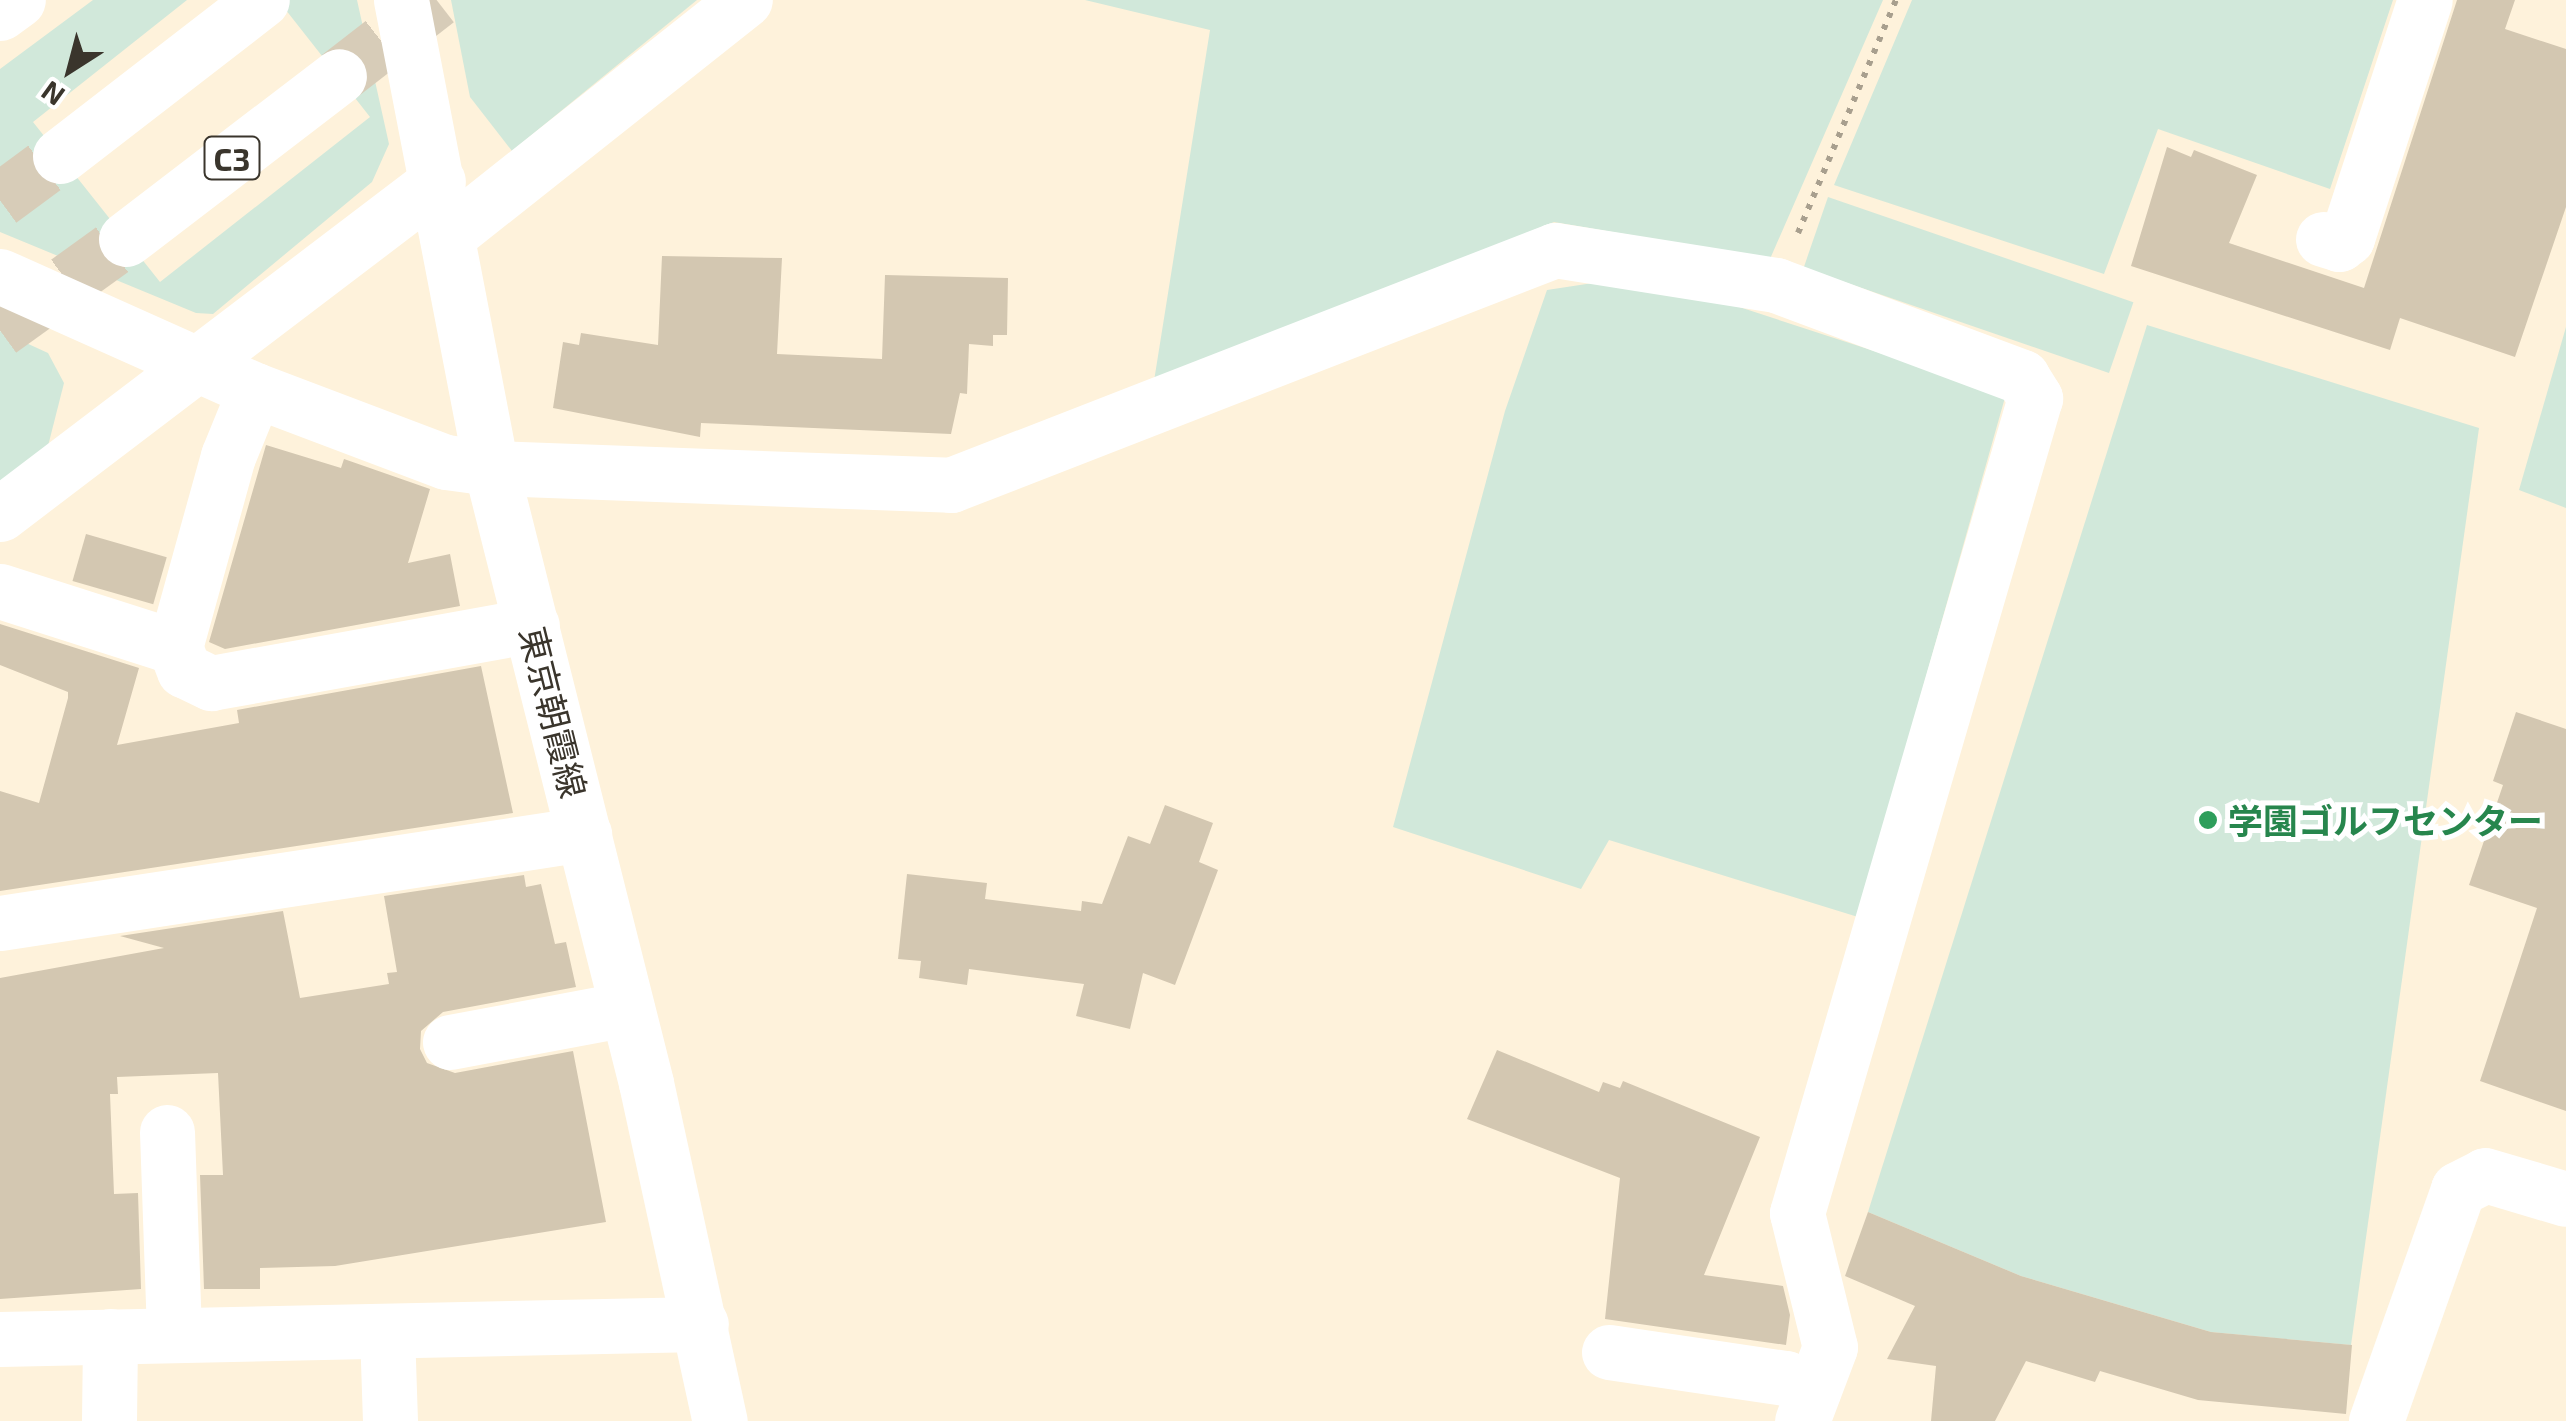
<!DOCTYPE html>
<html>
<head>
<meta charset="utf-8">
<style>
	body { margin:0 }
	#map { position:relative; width:2566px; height:1421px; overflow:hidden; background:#fef2db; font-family:"Exo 2","Noto Sans JP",sans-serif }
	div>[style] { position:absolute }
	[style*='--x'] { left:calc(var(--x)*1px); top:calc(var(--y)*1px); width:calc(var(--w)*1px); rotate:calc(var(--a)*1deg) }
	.green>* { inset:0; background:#d1e8da; transform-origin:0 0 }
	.building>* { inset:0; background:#d3c7b1; transform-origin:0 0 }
	.highway-tunnel>* { height:55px; margin-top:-27.5px; transform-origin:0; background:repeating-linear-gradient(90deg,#d7ccb8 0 55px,transparent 0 83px) }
	.path>* { height:6px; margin-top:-3px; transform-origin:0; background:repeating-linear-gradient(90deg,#a89f8e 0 5px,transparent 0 13px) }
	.minor>* { height:55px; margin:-27.5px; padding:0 27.5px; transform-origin:27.5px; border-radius:27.5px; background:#fff }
	.major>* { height:55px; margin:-27.5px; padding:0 27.5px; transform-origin:27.5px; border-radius:27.5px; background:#fff }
	.highway>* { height:55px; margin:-27.5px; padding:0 27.5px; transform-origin:27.5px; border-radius:27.5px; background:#fff }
	.dots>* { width:28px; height:28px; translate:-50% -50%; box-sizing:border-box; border:5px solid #fff; border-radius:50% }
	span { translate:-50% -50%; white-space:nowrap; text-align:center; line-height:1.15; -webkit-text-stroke:10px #fff; paint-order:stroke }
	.shield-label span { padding:2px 8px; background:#fff; border:2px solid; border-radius:8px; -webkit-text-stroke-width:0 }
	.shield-label { font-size:32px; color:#3a352c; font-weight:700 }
	.street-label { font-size:35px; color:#3a352c }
	.leisure-label { font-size:35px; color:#27864d; font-weight:700 }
	.left { translate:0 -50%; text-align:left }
	.north { position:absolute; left:20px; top:20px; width:100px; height:100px; -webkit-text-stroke:8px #fff; paint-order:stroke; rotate:216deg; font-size:28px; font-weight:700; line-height:40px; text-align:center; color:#3a352c }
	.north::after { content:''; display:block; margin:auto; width:35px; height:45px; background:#3a352c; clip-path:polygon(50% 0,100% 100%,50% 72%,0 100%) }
</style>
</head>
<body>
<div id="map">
	<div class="green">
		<i style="clip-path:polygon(93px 0,187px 0,33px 122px,160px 282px,370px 117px,278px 0,357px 0,389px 144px,372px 182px,213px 314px,196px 313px,0 232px,0 69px)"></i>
		<i style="clip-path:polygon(451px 0,697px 0,512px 151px,470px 97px)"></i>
		<i style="clip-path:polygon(1085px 0,1883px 0,1770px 259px,1554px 222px,1154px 381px,1210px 30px)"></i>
		<i style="clip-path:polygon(1912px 0,2393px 0,2330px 189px,2158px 129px,2104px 274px,1834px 185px)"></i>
		<i style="left:1828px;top:197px;width:323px;height:75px;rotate:19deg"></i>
		<i style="clip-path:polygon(1593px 283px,1727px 303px,2006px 394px,1858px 917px,1609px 840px,1581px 889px,1393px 827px,1505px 411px,1547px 290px)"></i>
		<i style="clip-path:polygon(2147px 325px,2479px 428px,2351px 1345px,2211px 1332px,2021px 1276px,1868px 1212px)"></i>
		<i style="clip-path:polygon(2566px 327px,2566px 508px,2519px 490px)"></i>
		<i style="clip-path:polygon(0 331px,48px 353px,64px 383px,47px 450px,0 484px)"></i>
	</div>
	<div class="building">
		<i style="clip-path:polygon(2457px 0,2515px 0,2505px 29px,2566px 49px,2566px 207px,2515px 357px,2400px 318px,2390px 350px,2131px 266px,2167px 147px,2191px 157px,2194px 150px,2257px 175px,2229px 243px,2364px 288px)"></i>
		<i style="clip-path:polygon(662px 256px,782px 258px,777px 354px,882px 359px,885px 275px,1008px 278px,1007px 335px,993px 335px,993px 346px,969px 344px,967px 394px,960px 393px,951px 434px,701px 423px,700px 437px,553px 408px,563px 342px,579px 345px,581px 333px,658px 345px)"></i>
		<i style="clip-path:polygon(266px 445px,341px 468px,344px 459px,430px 489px,408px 563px,450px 554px,460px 606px,225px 649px,209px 642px)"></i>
		<i style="left:86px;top:534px;width:84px;height:49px;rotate:16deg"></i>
		<i style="clip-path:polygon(0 624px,139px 668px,117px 745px,239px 723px,237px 710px,481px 666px,513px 813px,0 891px,0 791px,39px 803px,68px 698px,68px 692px,0 665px)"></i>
		<i style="clip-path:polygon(2516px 712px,2566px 729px,2566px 1111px,2480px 1081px,2537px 908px,2469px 885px,2503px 785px,2493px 781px)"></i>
		<i style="clip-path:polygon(1165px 805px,1213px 823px,1199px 862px,1218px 870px,1175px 985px,1143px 973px,1130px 1029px,1076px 1016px,1084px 984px,969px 969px,967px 985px,919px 978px,921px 961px,898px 959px,907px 874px,987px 883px,985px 899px,1081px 911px,1082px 901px,1102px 904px,1128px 836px,1150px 844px)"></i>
		<i style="clip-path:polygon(524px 875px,526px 887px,541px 884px,555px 944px,566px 942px,576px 987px,443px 1012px,421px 1031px,420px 1049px,427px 1063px,455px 1073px,573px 1051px,606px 1222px,335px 1266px,260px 1268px,260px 1289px,204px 1289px,200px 1175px,223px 1175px,218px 1073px,117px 1077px,118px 1094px,110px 1094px,114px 1194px,138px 1193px,141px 1289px,0 1299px,0 978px,164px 948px,120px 936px,283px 911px,300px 998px,389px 984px,387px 973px,397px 972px,384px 896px)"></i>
		<i style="clip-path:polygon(1497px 1050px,1599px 1092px,1603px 1082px,1620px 1088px,1623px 1081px,1760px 1137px,1704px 1275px,1783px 1286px,1790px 1315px,1786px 1345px,1605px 1319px,1620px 1178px,1467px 1119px)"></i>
		<i style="clip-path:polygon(1868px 1212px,2021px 1276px,2211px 1332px,2352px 1345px,2346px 1414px,2198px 1400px,2100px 1371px,2095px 1382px,2026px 1361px,1995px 1421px,1931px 1421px,1936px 1366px,1887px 1359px,1915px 1306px,1845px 1276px)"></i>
	</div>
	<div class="highway-tunnel">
		<i style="--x:339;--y:76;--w:124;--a:-37.8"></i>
		<i style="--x:0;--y:200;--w:74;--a:-36.3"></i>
		<i style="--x:0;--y:330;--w:155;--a:-35.8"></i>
	</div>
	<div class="path">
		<i style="--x:1798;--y:233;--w:253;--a:-67.2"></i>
	</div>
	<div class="minor">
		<i style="--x:0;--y:13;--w:22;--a:-36"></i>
		<i style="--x:447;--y:236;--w:380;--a:-38.4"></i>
		<i style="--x:2323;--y:239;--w:17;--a:17"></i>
		<i style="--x:2339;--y:244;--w:10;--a:-37"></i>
		<i style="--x:2347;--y:238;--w:250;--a:-71.9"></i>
		<i style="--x:0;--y:276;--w:279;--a:24.1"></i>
		<i style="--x:255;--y:390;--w:204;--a:20.7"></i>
		<i style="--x:446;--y:462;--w:45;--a:7.6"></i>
		<i style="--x:491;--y:468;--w:460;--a:2.1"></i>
		<i style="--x:951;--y:485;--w:648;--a:-21.26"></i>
		<i style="--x:1555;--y:250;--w:224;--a:9"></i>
		<i style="--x:1776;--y:285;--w:263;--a:20.5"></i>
		<i style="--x:2022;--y:377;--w:25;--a:58"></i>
		<i style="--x:2035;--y:398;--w:849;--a:106.28"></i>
		<i style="--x:1797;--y:1213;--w:138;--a:76.2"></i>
		<i style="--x:1830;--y:1347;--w:79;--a:110.7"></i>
		<i style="--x:255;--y:390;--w:71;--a:112.2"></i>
		<i style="--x:228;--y:456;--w:198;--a:105.5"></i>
		<i style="--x:175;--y:647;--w:25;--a:69"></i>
		<i style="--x:184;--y:670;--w:30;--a:26"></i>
		<i style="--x:211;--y:683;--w:326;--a:-10.2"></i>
		<i style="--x:0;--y:514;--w:550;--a:-37.24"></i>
		<i style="--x:0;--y:591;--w:184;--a:17.7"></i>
		<i style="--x:0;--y:923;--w:591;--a:-8.67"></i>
		<i style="--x:450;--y:1042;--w:180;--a:-10.6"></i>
		<i style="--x:167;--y:1132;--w:203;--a:88"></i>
		<i style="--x:387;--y:1331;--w:90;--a:88.1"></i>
		<i style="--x:0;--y:1339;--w:701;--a:-1.23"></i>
		<i style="--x:1609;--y:1352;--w:179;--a:8.4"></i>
		<i style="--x:1786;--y:1378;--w:30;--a:24"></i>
		<i style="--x:109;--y:1421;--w:85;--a:-89.3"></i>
		<i style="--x:2376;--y:1421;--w:246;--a:-70.5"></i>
		<i style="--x:2458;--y:1189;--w:30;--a:-27"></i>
		<i style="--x:2485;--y:1175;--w:84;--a:16.5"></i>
	</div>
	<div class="major">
		<i style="--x:401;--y:0;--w:477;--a:79.1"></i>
		<i style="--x:491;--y:468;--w:634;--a:75.85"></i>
		<i style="--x:646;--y:1083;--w:346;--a:77.7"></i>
	</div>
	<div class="highway">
		<i style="--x:60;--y:156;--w:255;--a:-37.7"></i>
		<i style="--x:126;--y:239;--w:268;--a:-37.4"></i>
	</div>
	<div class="dots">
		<i style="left:2208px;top:820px;background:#2e9e5b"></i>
	</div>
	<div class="shield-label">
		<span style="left:232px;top:158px">C3</span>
	</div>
	<div class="street-label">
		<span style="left:554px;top:712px;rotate:76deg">東京朝霞線</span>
	</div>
	<div class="leisure-label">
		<span class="left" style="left:2228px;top:820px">学園ゴルフセンター</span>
	</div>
	<div class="north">N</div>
</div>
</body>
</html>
